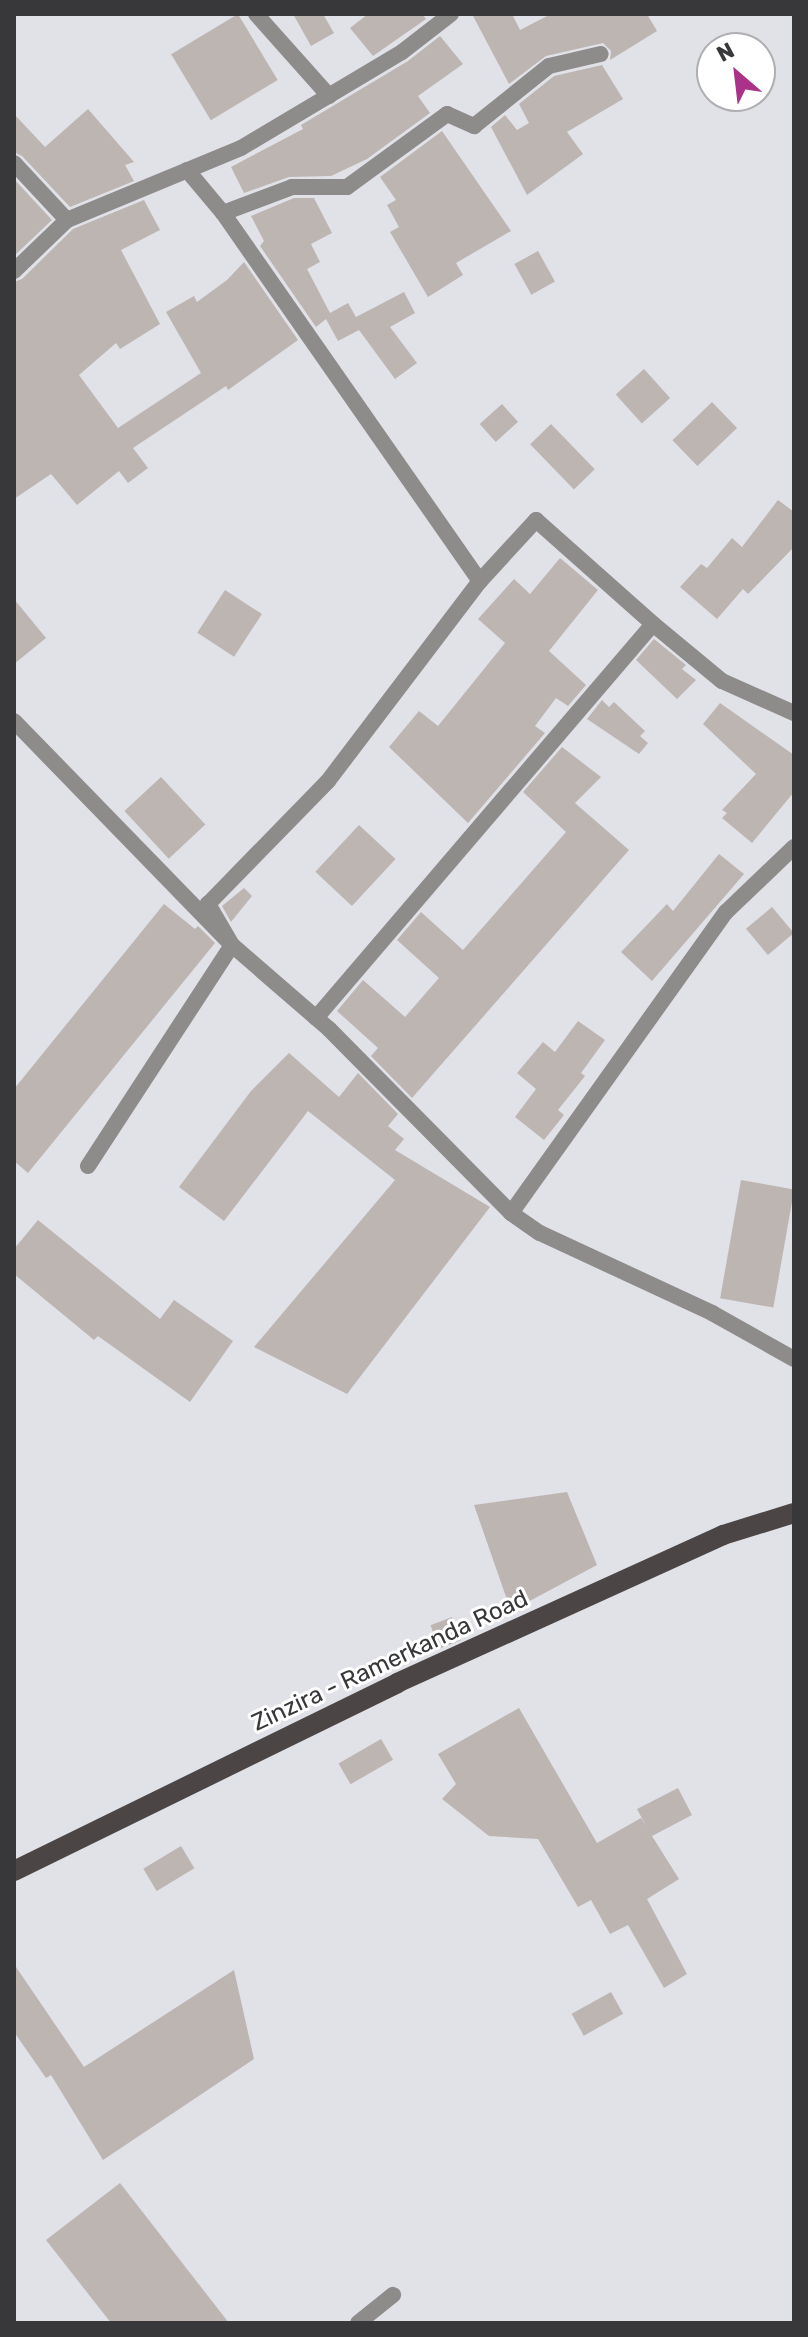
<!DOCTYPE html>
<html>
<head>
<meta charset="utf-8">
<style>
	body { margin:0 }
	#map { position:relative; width:808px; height:2337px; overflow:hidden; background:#e1e1e8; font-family:Rubik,sans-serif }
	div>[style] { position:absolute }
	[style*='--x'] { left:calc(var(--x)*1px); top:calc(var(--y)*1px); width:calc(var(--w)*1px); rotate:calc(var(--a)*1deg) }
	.building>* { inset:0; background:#bdb5b2; transform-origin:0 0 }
	.street>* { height:16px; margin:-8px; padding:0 8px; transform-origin:8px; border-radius:8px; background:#8e8b8b }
	.primary>* { height:20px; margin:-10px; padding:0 10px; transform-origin:10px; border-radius:10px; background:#4b4545 }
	span { translate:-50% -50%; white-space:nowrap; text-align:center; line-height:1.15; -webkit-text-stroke:6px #fff; paint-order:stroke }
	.street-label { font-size:24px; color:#38383b }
	.frame { position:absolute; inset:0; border:16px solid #38383b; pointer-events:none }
	.north { position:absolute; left:696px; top:32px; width:80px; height:80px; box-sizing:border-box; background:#fff; border:2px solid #afafb1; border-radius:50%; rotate:332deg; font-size:22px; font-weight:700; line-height:32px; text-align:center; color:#38383b }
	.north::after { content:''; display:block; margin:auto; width:28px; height:36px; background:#aa3288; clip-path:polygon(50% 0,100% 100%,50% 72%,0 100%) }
</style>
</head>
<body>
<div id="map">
	<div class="building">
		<i style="left:238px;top:14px;width:77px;height:78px;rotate:59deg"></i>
		<i style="clip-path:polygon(293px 14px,323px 14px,334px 33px,311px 46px)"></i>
		<i style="clip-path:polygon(368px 14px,422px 14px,426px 19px,373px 56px,350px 28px)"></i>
		<i style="clip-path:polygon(472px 14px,512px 14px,520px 30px,551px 14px,647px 14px,657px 31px,610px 60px,611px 51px,603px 43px,546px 56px,509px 84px)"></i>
		<i style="clip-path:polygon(440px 36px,463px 64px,418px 96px,430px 113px,367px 159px,331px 176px,289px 177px,244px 193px,231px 167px,303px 129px,301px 125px,408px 61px)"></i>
		<i style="clip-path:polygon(602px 65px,623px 99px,567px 132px,583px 154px,527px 195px,491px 127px,505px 115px,517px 130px,529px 123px,519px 104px,554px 76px)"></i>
		<i style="clip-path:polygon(88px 109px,134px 162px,125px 165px,134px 181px,70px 207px,22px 156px,14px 152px,14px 114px,45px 147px)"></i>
		<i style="clip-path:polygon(442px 131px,511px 231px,456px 263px,463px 275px,428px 297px,390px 232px,399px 227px,387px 205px,396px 200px,380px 177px)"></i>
		<i style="clip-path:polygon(14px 179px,52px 220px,14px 256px)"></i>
		<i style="clip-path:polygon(294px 198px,314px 198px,332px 233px,311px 244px,320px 262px,307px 269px,330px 313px,348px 303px,356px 317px,404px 292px,415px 313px,390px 327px,417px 363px,395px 379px,359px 330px,338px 341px,326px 319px,316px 327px,260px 246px,264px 241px,251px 216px)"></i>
		<i style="clip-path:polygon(144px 200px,160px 230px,121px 250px,160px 324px,120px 349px,116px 343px,79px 375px,118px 428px,201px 373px,166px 312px,194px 296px,197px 302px,227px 280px,244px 262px,298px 340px,228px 390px,226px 386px,133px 448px,148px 468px,128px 483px,119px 471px,77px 505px,51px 474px,14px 499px,14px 282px,22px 279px,73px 229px)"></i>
		<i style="left:538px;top:251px;width:35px;height:27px;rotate:61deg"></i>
		<i style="left:644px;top:369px;width:39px;height:38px;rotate:48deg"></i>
		<i style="left:712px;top:402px;width:36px;height:55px;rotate:46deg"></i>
		<i style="left:502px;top:404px;width:24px;height:30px;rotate:48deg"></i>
		<i style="left:551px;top:424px;width:63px;height:29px;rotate:46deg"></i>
		<i style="clip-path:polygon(778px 500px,794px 512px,794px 547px,748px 594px,743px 589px,717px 619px,680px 587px,701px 564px,707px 568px,732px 538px,742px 547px)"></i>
		<i style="clip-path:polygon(560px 558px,598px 590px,549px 651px,586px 685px,568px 706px,556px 698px,535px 726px,545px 733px,468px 823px,389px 747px,419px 711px,438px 726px,505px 643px,478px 619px,514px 579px,530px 594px)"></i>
		<i style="left:225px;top:590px;width:44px;height:51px;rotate:33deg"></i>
		<i style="clip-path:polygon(14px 599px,46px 638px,14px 664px)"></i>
		<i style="clip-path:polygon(654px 639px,686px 665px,682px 669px,696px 680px,677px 699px,636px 660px)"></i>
		<i style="clip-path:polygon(602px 700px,609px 707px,614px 702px,645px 731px,640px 736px,648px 743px,639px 754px,587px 719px)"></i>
		<i style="clip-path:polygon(720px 703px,794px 755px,794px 792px,752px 843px,722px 818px,727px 813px,722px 810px,756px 774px,703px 724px)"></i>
		<i style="clip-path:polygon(562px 747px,601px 777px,575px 803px,629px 850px,412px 1098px,371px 1056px,378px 1048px,337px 1011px,363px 980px,405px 1017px,439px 978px,397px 940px,421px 912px,463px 950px,566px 832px,523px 792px)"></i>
		<i style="left:161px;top:777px;width:65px;height:50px;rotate:47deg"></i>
		<i style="left:359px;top:825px;width:50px;height:64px;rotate:43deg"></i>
		<i style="clip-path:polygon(719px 854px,744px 874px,652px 981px,621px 952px,667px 904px,673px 911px)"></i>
		<i style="clip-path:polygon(244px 888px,252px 896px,231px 922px,222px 906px)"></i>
		<i style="clip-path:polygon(164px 904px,195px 929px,198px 926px,215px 943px,28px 1173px,14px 1161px,14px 1089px)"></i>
		<i style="left:772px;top:907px;width:34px;height:34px;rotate:50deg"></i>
		<i style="clip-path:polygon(578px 1021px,605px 1040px,581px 1073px,585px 1076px,558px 1110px,564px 1115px,544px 1140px,515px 1117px,536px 1089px,517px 1073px,543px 1042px,555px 1052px)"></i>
		<i style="clip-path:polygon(289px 1053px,339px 1097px,358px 1073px,398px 1114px,388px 1126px,404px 1139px,395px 1150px,490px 1207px,347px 1394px,254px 1347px,395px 1180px,308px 1111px,224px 1221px,179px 1187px,251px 1091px)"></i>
		<i style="left:741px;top:1180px;width:54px;height:120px;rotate:10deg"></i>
		<i style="clip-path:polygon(38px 1220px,160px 1319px,174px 1300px,233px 1341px,190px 1402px,98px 1336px,94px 1340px,14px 1274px,14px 1249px)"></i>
		<i style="clip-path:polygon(567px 1492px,597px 1565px,511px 1611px,474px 1505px)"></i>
		<i style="left:452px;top:1617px;width:25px;height:23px;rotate:69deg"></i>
		<i style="clip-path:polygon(519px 1708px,597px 1843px,641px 1818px,646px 1826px,637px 1809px,678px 1788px,692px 1815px,652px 1836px,679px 1879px,647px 1899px,687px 1974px,664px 1988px,628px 1925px,610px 1934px,591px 1900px,578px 1907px,538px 1839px,489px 1836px,442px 1799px,456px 1784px,438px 1754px)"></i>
		<i style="left:381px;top:1739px;width:24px;height:49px;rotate:60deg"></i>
		<i style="left:181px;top:1846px;width:26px;height:44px;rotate:59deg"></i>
		<i style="clip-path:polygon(14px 1964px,84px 2067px,234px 1970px,254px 2059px,103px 2160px,51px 2075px,46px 2078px,14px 2032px)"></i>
		<i style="left:611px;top:1992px;width:25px;height:45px;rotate:61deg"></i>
		<i style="clip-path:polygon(120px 2183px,229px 2323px,111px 2323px,46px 2240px)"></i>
	</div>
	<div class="street">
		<i style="--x:256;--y:14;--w:110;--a:48.3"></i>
		<i style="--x:14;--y:163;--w:78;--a:47.1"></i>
		<i style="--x:187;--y:170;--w:56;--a:50.1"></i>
		<i style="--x:223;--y:213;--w:449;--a:55.1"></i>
		<i style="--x:223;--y:213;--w:74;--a:-20.6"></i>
		<i style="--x:292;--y:187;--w:55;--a:0"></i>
		<i style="--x:347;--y:187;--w:124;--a:-36.1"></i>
		<i style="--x:447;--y:114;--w:30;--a:24"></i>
		<i style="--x:474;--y:126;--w:96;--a:-38.7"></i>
		<i style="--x:549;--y:66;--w:53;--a:-13"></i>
		<i style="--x:14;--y:271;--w:74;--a:-43.9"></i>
		<i style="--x:67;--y:220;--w:188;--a:-22.5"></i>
		<i style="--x:241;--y:148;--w:187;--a:-30.8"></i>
		<i style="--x:402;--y:52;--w:62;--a:-37.8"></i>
		<i style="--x:14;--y:721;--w:313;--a:45.8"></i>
		<i style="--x:232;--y:945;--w:128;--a:40.9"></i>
		<i style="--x:329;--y:1029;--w:259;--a:45.3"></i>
		<i style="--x:511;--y:1213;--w:35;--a:35"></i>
		<i style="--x:540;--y:1233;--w:190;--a:24.9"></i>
		<i style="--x:712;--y:1313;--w:94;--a:29.3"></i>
		<i style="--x:316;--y:1018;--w:518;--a:-49.46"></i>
		<i style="--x:88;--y:1166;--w:264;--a:-56.9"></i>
		<i style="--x:232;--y:945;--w:48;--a:-120.3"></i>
		<i style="--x:208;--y:904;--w:172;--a:-45.7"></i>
		<i style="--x:328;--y:781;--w:251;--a:-52.8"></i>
		<i style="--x:480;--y:581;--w:83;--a:-47.4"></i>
		<i style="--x:536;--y:520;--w:157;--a:41.6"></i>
		<i style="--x:653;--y:624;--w:89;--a:39.6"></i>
		<i style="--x:722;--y:681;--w:79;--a:24"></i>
		<i style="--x:511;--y:1213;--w:370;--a:-54.5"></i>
		<i style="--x:726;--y:912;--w:94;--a:-43.7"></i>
		<i style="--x:358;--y:2323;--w:45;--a:-38.7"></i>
	</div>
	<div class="primary">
		<i style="--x:14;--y:1871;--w:427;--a:-26.1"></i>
		<i style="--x:397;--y:1683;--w:358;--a:-24.4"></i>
		<i style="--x:723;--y:1535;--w:74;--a:-17.2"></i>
	</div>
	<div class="street-label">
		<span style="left:390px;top:1661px;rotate:-25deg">Zinzira - Ramerkanda Road</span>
	</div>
	<div class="frame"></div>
	<div class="north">N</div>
</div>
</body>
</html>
